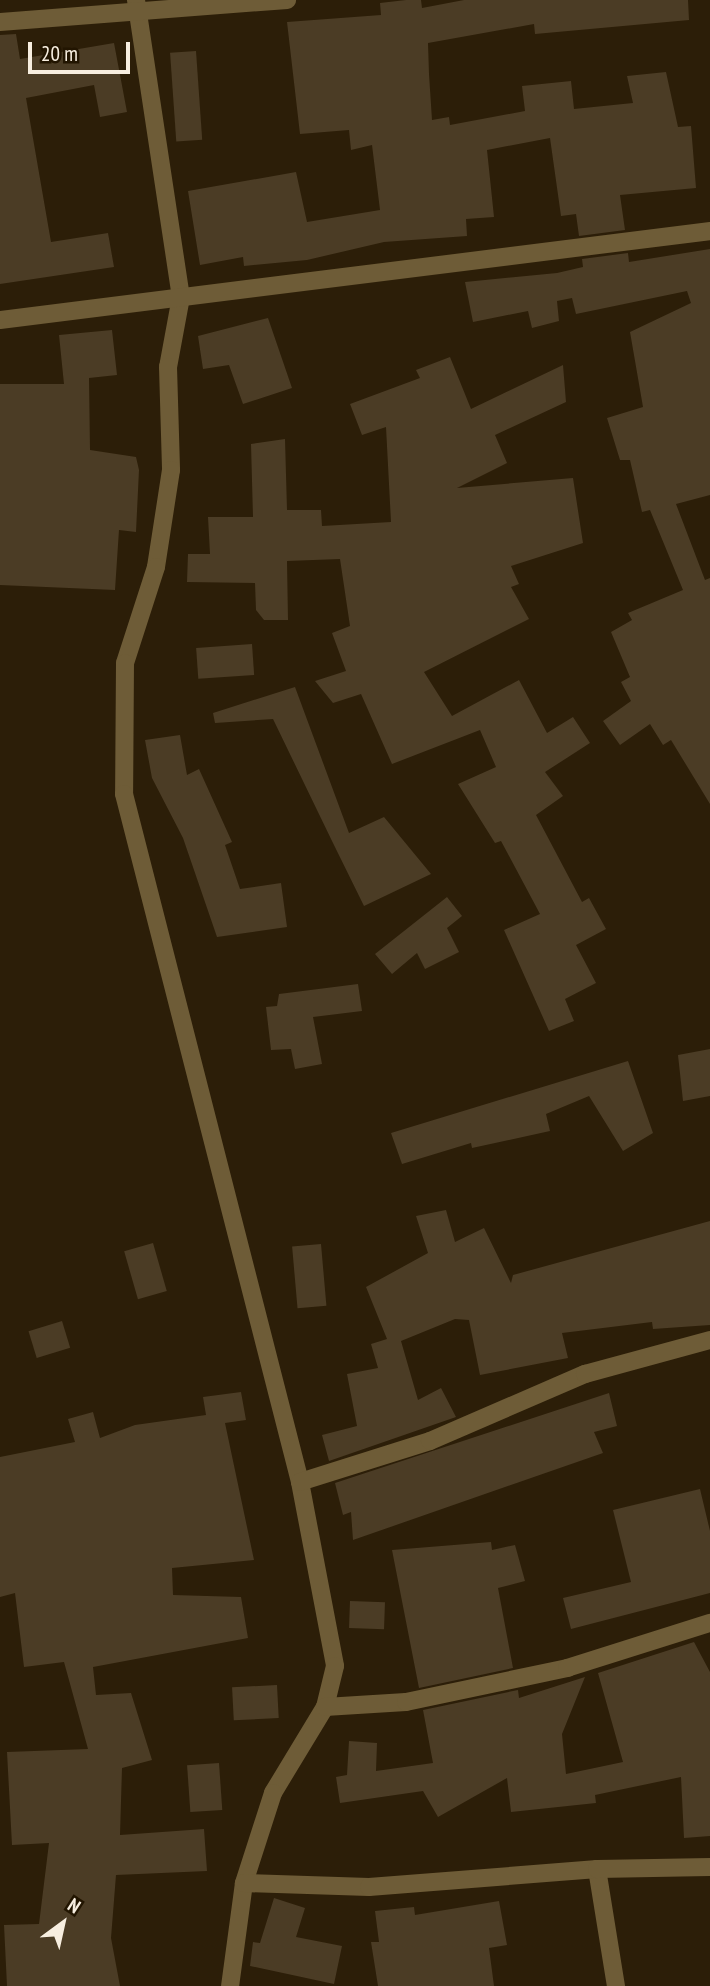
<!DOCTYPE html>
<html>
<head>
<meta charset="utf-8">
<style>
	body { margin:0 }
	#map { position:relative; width:710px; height:1986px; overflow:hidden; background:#2c1e08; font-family:"PT Sans Narrow",sans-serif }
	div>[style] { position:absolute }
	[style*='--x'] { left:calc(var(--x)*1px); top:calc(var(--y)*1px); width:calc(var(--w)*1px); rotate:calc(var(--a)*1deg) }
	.building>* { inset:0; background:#4b3c25; transform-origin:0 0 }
	.minor>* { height:18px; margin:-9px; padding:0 9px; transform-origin:9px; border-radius:9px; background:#6e5c37 }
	span { translate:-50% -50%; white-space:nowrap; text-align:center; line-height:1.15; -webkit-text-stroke:5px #221501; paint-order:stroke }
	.north { position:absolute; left:28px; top:1888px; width:70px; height:70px; -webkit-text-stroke:5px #221501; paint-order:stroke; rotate:33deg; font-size:19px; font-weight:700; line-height:28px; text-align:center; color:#f7eee0 }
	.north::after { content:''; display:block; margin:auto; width:24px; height:32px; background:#f7eee0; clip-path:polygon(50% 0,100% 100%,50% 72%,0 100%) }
	.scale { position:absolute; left:28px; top:42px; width:102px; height:32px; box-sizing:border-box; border:4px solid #f7eee0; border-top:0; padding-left:9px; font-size:21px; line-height:24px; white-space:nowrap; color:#f7eee0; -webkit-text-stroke:5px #221501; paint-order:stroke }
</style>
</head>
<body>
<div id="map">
	<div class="building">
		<i style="clip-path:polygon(406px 0,421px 0,422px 8px,464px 0,688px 0,689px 20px,535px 34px,534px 24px,428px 43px,429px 74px,432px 120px,449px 117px,450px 125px,525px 111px,522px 86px,571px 81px,574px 109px,633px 103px,627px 76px,666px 72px,678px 127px,691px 126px,696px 188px,620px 195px,625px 230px,579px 236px,576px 214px,561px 216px,550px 138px,487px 150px,494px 217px,466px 219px,467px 236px,384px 242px,307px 260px,244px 266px,243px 257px,200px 265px,188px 191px,296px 172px,307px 222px,380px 210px,372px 145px,351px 150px,349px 130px,300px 134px,287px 22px,381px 15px,380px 3px)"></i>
		<i style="clip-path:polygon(16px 34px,20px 59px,114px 43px,127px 112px,100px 117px,94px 85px,26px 98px,51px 242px,108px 233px,114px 267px,0 284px,0 35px)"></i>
		<i style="left:196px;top:51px;width:89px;height:26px;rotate:86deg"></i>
		<i style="clip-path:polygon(710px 249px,710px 495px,676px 504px,705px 580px,710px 578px,710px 804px,671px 740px,663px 745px,650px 724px,620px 745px,603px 721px,631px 701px,621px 682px,630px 677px,611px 632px,632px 620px,628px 613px,683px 590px,650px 510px,642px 512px,630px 460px,620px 460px,607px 418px,643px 407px,630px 332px,691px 303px,687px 291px,576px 314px,572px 298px,557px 301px,559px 321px,532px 328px,528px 311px,473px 322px,465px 282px,557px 273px,583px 267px,582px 259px,628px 253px,629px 262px)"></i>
		<i style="clip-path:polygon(268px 318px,292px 388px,243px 404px,229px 365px,203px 369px,198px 336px)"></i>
		<i style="clip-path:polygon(112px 330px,117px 375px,89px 378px,90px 450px,136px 457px,139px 470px,136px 532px,119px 530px,115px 590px,0 585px,0 384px,64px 384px,59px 335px)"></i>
		<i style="clip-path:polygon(450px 357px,471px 409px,563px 365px,566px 402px,495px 435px,507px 463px,457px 488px,573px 478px,583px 543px,511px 566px,519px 584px,511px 587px,529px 619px,424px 672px,452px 716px,519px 680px,547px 733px,573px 717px,590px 743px,545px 772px,563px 796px,536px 815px,582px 902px,589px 898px,606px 929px,576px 945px,596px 983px,565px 999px,574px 1021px,549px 1031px,504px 930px,540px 914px,501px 841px,495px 843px,458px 784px,496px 767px,480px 730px,392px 764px,361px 694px,333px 703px,315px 681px,346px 671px,332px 633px,350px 626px,340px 559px,287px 561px,288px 620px,264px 620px,256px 610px,255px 583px,187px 582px,188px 554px,210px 554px,208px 517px,253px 517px,251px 444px,285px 439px,287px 510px,321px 510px,322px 526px,391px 522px,386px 427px,362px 435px,350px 404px,420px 378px,416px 370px)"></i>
		<i style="left:252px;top:644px;width:31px;height:56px;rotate:86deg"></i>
		<i style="clip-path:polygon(295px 687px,349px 833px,384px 817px,431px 874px,364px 906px,332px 841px,344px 836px,332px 841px,273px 719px,215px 723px,213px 713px)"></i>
		<i style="clip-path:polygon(180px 735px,187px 775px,199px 769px,232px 842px,225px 845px,240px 889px,281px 883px,287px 927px,217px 937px,183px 838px,152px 778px,145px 740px)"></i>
		<i style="clip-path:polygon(447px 897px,462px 916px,447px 928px,459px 952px,425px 969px,417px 953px,392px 974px,375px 954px)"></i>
		<i style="clip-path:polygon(358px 984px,362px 1011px,313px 1017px,322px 1064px,295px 1069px,291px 1049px,271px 1050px,266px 1007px,277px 1006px,279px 994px)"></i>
		<i style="clip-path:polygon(710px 1049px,710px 1096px,683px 1101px,678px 1055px)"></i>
		<i style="clip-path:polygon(628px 1061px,653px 1133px,623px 1151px,589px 1096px,546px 1114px,550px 1131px,472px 1148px,471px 1143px,402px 1164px,391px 1133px)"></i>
		<i style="clip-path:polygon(446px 1210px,455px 1242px,484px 1228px,511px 1283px,513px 1275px,710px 1221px,710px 1325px,653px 1329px,652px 1322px,562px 1333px,568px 1358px,480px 1375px,469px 1320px,455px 1319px,401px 1341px,418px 1400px,441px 1388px,456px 1417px,329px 1461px,322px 1435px,357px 1426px,347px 1374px,378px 1368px,371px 1344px,387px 1339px,366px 1287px,428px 1253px,416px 1216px)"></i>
		<i style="left:153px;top:1243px;width:50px;height:30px;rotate:74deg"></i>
		<i style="left:321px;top:1244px;width:62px;height:29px;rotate:85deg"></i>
		<i style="left:62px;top:1321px;width:28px;height:35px;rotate:73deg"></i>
		<i style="clip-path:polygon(241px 1392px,246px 1420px,225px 1423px,254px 1560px,172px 1568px,173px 1595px,241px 1597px,248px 1638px,93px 1667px,96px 1695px,131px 1693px,152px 1760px,122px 1768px,120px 1835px,204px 1829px,207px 1871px,116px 1875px,111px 1938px,120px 1986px,7px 1986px,4px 1925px,39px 1924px,49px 1843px,12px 1845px,7px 1752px,88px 1749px,64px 1662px,24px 1667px,15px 1593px,0 1597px,0 1457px,75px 1442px,68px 1419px,93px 1412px,100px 1438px,135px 1425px,206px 1415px,203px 1397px)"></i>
		<i style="clip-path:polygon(609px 1393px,617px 1426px,594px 1432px,603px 1453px,353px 1540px,351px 1512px,343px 1515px,335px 1483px)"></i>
		<i style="clip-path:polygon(700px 1489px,710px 1531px,710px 1593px,571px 1629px,563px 1598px,631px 1582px,613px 1510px)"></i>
		<i style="clip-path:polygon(491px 1542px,492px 1550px,515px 1545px,525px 1581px,498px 1588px,513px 1668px,419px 1688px,392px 1550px)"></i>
		<i style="left:350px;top:1601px;width:35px;height:27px;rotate:2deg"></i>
		<i style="clip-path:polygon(694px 1642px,710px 1672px,710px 1836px,684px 1838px,681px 1777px,595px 1795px,596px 1803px,511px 1812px,507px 1778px,438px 1817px,423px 1791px,340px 1803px,336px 1777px,347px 1775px,349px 1741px,377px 1743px,376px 1771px,433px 1763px,423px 1710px,518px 1690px,519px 1698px,585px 1677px,562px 1734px,566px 1774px,623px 1762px,598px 1673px)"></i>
		<i style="left:277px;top:1685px;width:33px;height:45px;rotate:87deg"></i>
		<i style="left:219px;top:1763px;width:47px;height:32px;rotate:86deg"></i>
		<i style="clip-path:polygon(274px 1898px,305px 1908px,296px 1937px,342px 1946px,334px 1984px,250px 1966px,253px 1942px,260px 1943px)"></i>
		<i style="clip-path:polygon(499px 1901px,507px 1945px,489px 1948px,494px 1986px,378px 1986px,371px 1942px,379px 1942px,375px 1911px,414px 1907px,415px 1915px)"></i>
	</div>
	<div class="minor">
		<i style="--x:136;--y:0;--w:300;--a:81.4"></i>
		<i style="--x:181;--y:297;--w:71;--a:100.5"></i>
		<i style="--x:168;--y:367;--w:103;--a:88.3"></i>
		<i style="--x:171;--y:470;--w:98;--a:98.8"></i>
		<i style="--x:156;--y:567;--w:101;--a:107.9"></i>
		<i style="--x:125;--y:663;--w:131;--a:90.4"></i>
		<i style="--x:124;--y:794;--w:710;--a:75.65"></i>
		<i style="--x:300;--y:1482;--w:187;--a:79.2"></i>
		<i style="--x:335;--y:1666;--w:42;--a:103.7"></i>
		<i style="--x:325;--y:1707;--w:100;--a:121.2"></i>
		<i style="--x:273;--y:1793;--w:95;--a:107.9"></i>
		<i style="--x:244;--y:1883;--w:104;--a:97.7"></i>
		<i style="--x:0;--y:22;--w:288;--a:-4.4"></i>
		<i style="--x:0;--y:320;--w:716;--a:-7.14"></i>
		<i style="--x:300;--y:1482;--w:136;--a:-17.5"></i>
		<i style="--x:430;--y:1441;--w:169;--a:-23.4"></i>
		<i style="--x:585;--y:1374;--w:130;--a:-15.2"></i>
		<i style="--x:325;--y:1707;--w:81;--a:-3.5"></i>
		<i style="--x:406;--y:1702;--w:165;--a:-11.9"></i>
		<i style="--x:567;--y:1668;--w:150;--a:-17.5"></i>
		<i style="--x:597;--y:1869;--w:119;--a:80.8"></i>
		<i style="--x:244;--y:1883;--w:125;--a:1.8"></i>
		<i style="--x:369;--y:1887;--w:229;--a:-4.5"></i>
		<i style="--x:597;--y:1869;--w:113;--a:-1"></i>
	</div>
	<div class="north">N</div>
	<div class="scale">20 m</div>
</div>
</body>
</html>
